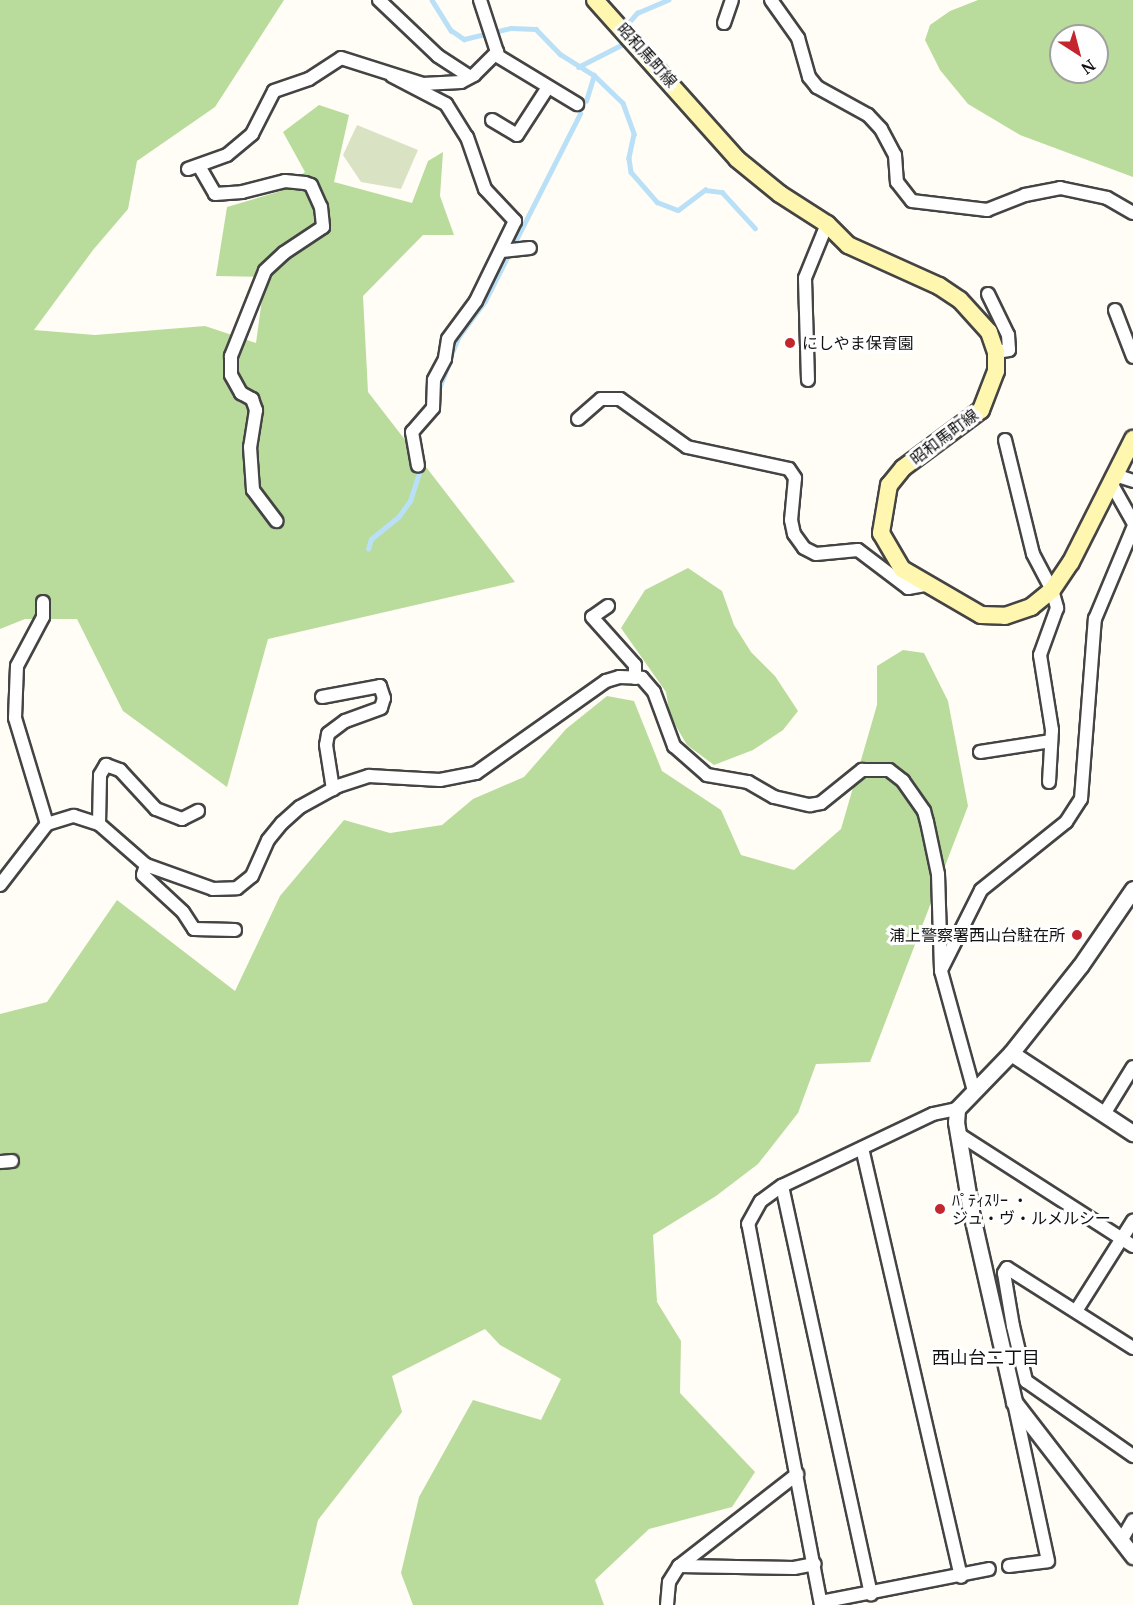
<!DOCTYPE html>
<html>
<head>
<meta charset="utf-8">
<style>
	body { margin:0 }
	#map { position:relative; width:1133px; height:1605px; overflow:hidden; background:#fffdf5; font-family:"Noto Serif","Noto Sans JP",serif }
	div>[style] { position:absolute }
	[style*='--x'] { left:calc(var(--x)*1px); top:calc(var(--y)*1px); width:calc(var(--w)*1px); rotate:calc(var(--a)*1deg) }
	.forest>* { inset:0; background:#b9dc9c }
	.cemetery>* { inset:0; background:#d9e3c4 }
	.stream>* { height:4.5px; margin:-2.25px; padding:0 2.25px; transform-origin:2.25px; border-radius:2.25px; background:#b9e0f7 }
	.roads { filter:drop-shadow(2px 0 #444) drop-shadow(-2px 0 #444) drop-shadow(0 2px #444) drop-shadow(0 -2px #444) }
	.minor>* { height:12px; margin:-6px; padding:0 6px; transform-origin:6px; border-radius:6px; background:#fff }
	.tertiary>* { height:15px; margin:-7.5px; padding:0 7.5px; transform-origin:7.5px; border-radius:7.5px; background:#fff }
	.secondary>* { height:16px; margin:-8px; padding:0 8px; transform-origin:8px; border-radius:8px; background:#fff6b0 }
	.dots>* { width:16px; height:16px; translate:-50% -50%; box-sizing:border-box; border:3px solid #fff; border-radius:50% }
	span { translate:-50% -50%; white-space:nowrap; text-align:center; line-height:1.15; -webkit-text-stroke:6px #fff; paint-order:stroke }
	.street-label { font-size:16px; color:#111 }
	.poi-label { font-size:16px; color:#111 }
	.left { translate:0 -50%; text-align:left }
	.right { translate:-100% -50%; text-align:right }
	.neighbourhood-label { font-size:18px; color:#111 }
	.north { position:absolute; left:1049px; top:24px; width:60px; height:60px; box-sizing:border-box; background:#fff; border:2px solid #a0a0a0; border-radius:50%; rotate:144deg; font-size:16px; font-weight:700; line-height:24px; text-align:center; color:#111 }
	.north::after { content:''; display:block; margin:auto; width:21px; height:27px; background:#c4262e; clip-path:polygon(50% 0,100% 100%,50% 72%,0 100%) }
</style>
</head>
<body>
<div id="map">
	<div class="forest">
		<i style="clip-path:polygon(0 0,284px 0,215px 107px,137px 161px,128px 209px,93px 250px,34px 330px,95px 335px,205px 326px,256px 343px,265px 277px,216px 276px,227px 207px,281px 191px,305px 172px,283px 132px,319px 105px,349px 115px,334px 182px,412px 203px,428px 161px,443px 152px,440px 196px,454px 235px,423px 235px,363px 296px,368px 392px,515px 582px,268px 639px,227px 787px,123px 711px,77px 619px,25px 619px,0 629px)"></i>
		<i style="clip-path:polygon(evenodd,978px 0,1133px 0,1133px 177px,1020px 135px,968px 104px,940px 70px,925px 40px,930px 25px,950px 11px,978px 0,1061px 36px,1097px 36px,1097px 72px,1061px 72px,1061px 36px)"></i>
		<i style="clip-path:polygon(688px 568px,722px 591px,734px 625px,751px 652px,775px 676px,798px 711px,783px 730px,753px 750px,714px 765px,687px 745px,670px 716px,666px 692px,621px 628px,645px 590px)"></i>
		<i style="clip-path:polygon(903px 650px,924px 653px,948px 701px,968px 806px,870px 1062px,816px 1064px,798px 1113px,758px 1164px,716px 1196px,653px 1235px,657px 1302px,681px 1341px,680px 1393px,755px 1472px,732px 1507px,649px 1529px,595px 1580px,604px 1605px,413px 1605px,401px 1573px,419px 1497px,473px 1400px,541px 1420px,561px 1379px,500px 1345px,485px 1329px,392px 1376px,402px 1412px,318px 1520px,298px 1605px,0 1605px,0 1014px,47px 1002px,117px 900px,235px 991px,280px 896px,344px 820px,390px 833px,442px 825px,473px 799px,524px 777px,566px 729px,607px 696px,634px 701px,662px 771px,721px 810px,741px 855px,794px 870px,841px 829px,877px 705px,877px 666px)"></i>
	</div>
	<div class="cemetery">
		<i style="clip-path:polygon(357px 125px,418px 150px,401px 189px,361px 182px,343px 155px)"></i>
	</div>
	<div class="stream">
		<i style="--x:432;--y:0;--w:36;--a:58"></i>
		<i style="--x:451;--y:30;--w:16;--a:35"></i>
		<i style="--x:464;--y:39;--w:48;--a:-13.2"></i>
		<i style="--x:511;--y:28;--w:25;--a:2"></i>
		<i style="--x:536;--y:29;--w:35;--a:46"></i>
		<i style="--x:560;--y:54;--w:40;--a:32"></i>
		<i style="--x:594;--y:75;--w:40;--a:44"></i>
		<i style="--x:623;--y:103;--w:33;--a:70"></i>
		<i style="--x:634;--y:134;--w:25;--a:102"></i>
		<i style="--x:629;--y:158;--w:14;--a:82"></i>
		<i style="--x:631;--y:172;--w:40;--a:49"></i>
		<i style="--x:657;--y:202;--w:22;--a:21"></i>
		<i style="--x:678;--y:210;--w:34;--a:-37"></i>
		<i style="--x:705;--y:190;--w:17;--a:7"></i>
		<i style="--x:722;--y:192;--w:49;--a:47.5"></i>
		<i style="--x:630;--y:21;--w:11;--a:-49"></i>
		<i style="--x:637;--y:13;--w:34;--a:-23"></i>
		<i style="--x:578;--y:67;--w:55;--a:-27"></i>
		<i style="--x:586;--y:101;--w:27;--a:-73"></i>
		<i style="--x:450;--y:357;--w:23;--a:-67"></i>
		<i style="--x:459;--y:336;--w:44;--a:-53.4"></i>
		<i style="--x:485;--y:301;--w:210;--a:-63.1"></i>
		<i style="--x:438;--y:391;--w:28;--a:-69"></i>
		<i style="--x:368;--y:549;--w:10;--a:-73"></i>
		<i style="--x:371;--y:539;--w:36;--a:-39"></i>
		<i style="--x:399;--y:516;--w:19;--a:-54"></i>
		<i style="--x:410;--y:501;--w:38;--a:-72"></i>
	</div>
	<div class="roads">
		<div class="minor">
			<i style="--x:379;--y:0;--w:81;--a:43.5"></i>
			<i style="--x:438;--y:56;--w:38;--a:33"></i>
			<i style="--x:771;--y:0;--w:47;--a:54.6"></i>
			<i style="--x:798;--y:38;--w:41;--a:74.2"></i>
			<i style="--x:809;--y:77;--w:13;--a:51"></i>
			<i style="--x:817;--y:87;--w:58;--a:28.8"></i>
			<i style="--x:868;--y:115;--w:19;--a:47"></i>
			<i style="--x:881;--y:129;--w:30;--a:62"></i>
			<i style="--x:895;--y:155;--w:27;--a:86"></i>
			<i style="--x:897;--y:182;--w:24;--a:52"></i>
			<i style="--x:912;--y:201;--w:76;--a:6.8"></i>
			<i style="--x:987;--y:210;--w:41;--a:-21.5"></i>
			<i style="--x:1025;--y:195;--w:36;--a:-11"></i>
			<i style="--x:1060;--y:188;--w:48;--a:12"></i>
			<i style="--x:1107;--y:198;--w:30;--a:30"></i>
			<i style="--x:724;--y:23;--w:24;--a:-71"></i>
			<i style="--x:496;--y:55;--w:95;--a:31.2"></i>
			<i style="--x:392;--y:76;--w:61;--a:27.4"></i>
			<i style="--x:446;--y:104;--w:39;--a:58"></i>
			<i style="--x:467;--y:137;--w:55;--a:70.9"></i>
			<i style="--x:485;--y:189;--w:44;--a:46.8"></i>
			<i style="--x:515;--y:221;--w:89;--a:116"></i>
			<i style="--x:476;--y:301;--w:47;--a:126.4"></i>
			<i style="--x:448;--y:339;--w:20;--a:99"></i>
			<i style="--x:445;--y:359;--w:24;--a:118"></i>
			<i style="--x:434;--y:380;--w:28;--a:92"></i>
			<i style="--x:433;--y:408;--w:32;--a:131"></i>
			<i style="--x:412;--y:432;--w:34;--a:80"></i>
			<i style="--x:492;--y:120;--w:29;--a:31"></i>
			<i style="--x:517;--y:135;--w:57;--a:-57.1"></i>
			<i style="--x:199;--y:166;--w:32;--a:60"></i>
			<i style="--x:215;--y:194;--w:27;--a:-4"></i>
			<i style="--x:242;--y:192;--w:44;--a:-14.3"></i>
			<i style="--x:285;--y:181;--w:20;--a:6"></i>
			<i style="--x:305;--y:183;--w:6;--a:18"></i>
			<i style="--x:311;--y:185;--w:24;--a:66"></i>
			<i style="--x:321;--y:207;--w:20;--a:84"></i>
			<i style="--x:323;--y:227;--w:47;--a:146.3"></i>
			<i style="--x:284;--y:253;--w:26;--a:137"></i>
			<i style="--x:265;--y:271;--w:92;--a:111.8"></i>
			<i style="--x:231;--y:356;--w:19;--a:90"></i>
			<i style="--x:231;--y:375;--w:21;--a:61"></i>
			<i style="--x:241;--y:393;--w:13;--a:29"></i>
			<i style="--x:252;--y:399;--w:12;--a:70"></i>
			<i style="--x:256;--y:410;--w:37;--a:99"></i>
			<i style="--x:250;--y:447;--w:43;--a:86"></i>
			<i style="--x:253;--y:490;--w:39;--a:53"></i>
			<i style="--x:188;--y:169;--w:41;--a:-19.7"></i>
			<i style="--x:227;--y:155;--w:33;--a:-40"></i>
			<i style="--x:252;--y:134;--w:48;--a:-62.9"></i>
			<i style="--x:274;--y:91;--w:37;--a:-19"></i>
			<i style="--x:309;--y:79;--w:38;--a:-33"></i>
			<i style="--x:341;--y:58;--w:86;--a:17.6"></i>
			<i style="--x:423;--y:84;--w:38;--a:-3"></i>
			<i style="--x:461;--y:82;--w:15;--a:-28"></i>
			<i style="--x:474;--y:75;--w:33;--a:-45"></i>
			<i style="--x:497;--y:52;--w:55;--a:-108.1"></i>
			<i style="--x:502;--y:251;--w:28;--a:-6"></i>
			<i style="--x:988;--y:294;--w:46;--a:64"></i>
			<i style="--x:1008;--y:335;--w:15;--a:86"></i>
			<i style="--x:1009;--y:350;--w:13;--a:171"></i>
			<i style="--x:1115;--y:310;--w:50;--a:69"></i>
			<i style="--x:808;--y:380;--w:102;--a:-91.7"></i>
			<i style="--x:805;--y:278;--w:58;--a:-67.8"></i>
			<i style="--x:578;--y:419;--w:30;--a:-41"></i>
			<i style="--x:601;--y:399;--w:19;--a:0"></i>
			<i style="--x:620;--y:399;--w:82;--a:35.6"></i>
			<i style="--x:687;--y:447;--w:104;--a:12.2"></i>
			<i style="--x:789;--y:469;--w:11;--a:56"></i>
			<i style="--x:795;--y:478;--w:42;--a:95.4"></i>
			<i style="--x:791;--y:520;--w:14;--a:78"></i>
			<i style="--x:794;--y:534;--w:17;--a:54"></i>
			<i style="--x:804;--y:548;--w:13;--a:27"></i>
			<i style="--x:816;--y:554;--w:42;--a:-5.4"></i>
			<i style="--x:858;--y:550;--w:63;--a:37.2"></i>
			<i style="--x:908;--y:588;--w:17;--a:-10"></i>
			<i style="--x:1005;--y:440;--w:117;--a:76.2"></i>
			<i style="--x:1033;--y:554;--w:41;--a:62.2"></i>
			<i style="--x:1052;--y:590;--w:19;--a:74"></i>
			<i style="--x:1057;--y:608;--w:50;--a:109.9"></i>
			<i style="--x:1040;--y:655;--w:76;--a:80.9"></i>
			<i style="--x:1052;--y:730;--w:52;--a:93.3"></i>
			<i style="--x:1115;--y:475;--w:19;--a:18"></i>
			<i style="--x:1111;--y:483;--w:45;--a:60.6"></i>
			<i style="--x:43;--y:602;--w:15;--a:90"></i>
			<i style="--x:43;--y:617;--w:55;--a:118"></i>
			<i style="--x:17;--y:666;--w:52;--a:92.2"></i>
			<i style="--x:15;--y:718;--w:111;--a:73.2"></i>
			<i style="--x:608;--y:606;--w:19;--a:145"></i>
			<i style="--x:592;--y:617;--w:64;--a:48.1"></i>
			<i style="--x:635;--y:665;--w:13;--a:90"></i>
			<i style="--x:322;--y:697;--w:59;--a:-10.7"></i>
			<i style="--x:380;--y:686;--w:13;--a:72"></i>
			<i style="--x:384;--y:698;--w:10;--a:107"></i>
			<i style="--x:381;--y:708;--w:38;--a:160"></i>
			<i style="--x:345;--y:721;--w:21;--a:143"></i>
			<i style="--x:328;--y:734;--w:11;--a:100"></i>
			<i style="--x:326;--y:745;--w:45;--a:81"></i>
			<i style="--x:980;--y:752;--w:72;--a:-8.8"></i>
			<i style="--x:99;--y:824;--w:49;--a:-88.8"></i>
			<i style="--x:100;--y:775;--w:12;--a:-59"></i>
			<i style="--x:106;--y:765;--w:15;--a:20"></i>
			<i style="--x:120;--y:770;--w:53;--a:47.3"></i>
			<i style="--x:156;--y:809;--w:28;--a:21"></i>
			<i style="--x:182;--y:819;--w:18;--a:-27"></i>
			<i style="--x:146;--y:865;--w:10;--a:107"></i>
			<i style="--x:143;--y:875;--w:54;--a:42.8"></i>
			<i style="--x:183;--y:912;--w:20;--a:57"></i>
			<i style="--x:194;--y:929;--w:41;--a:1.4"></i>
			<i style="--x:0;--y:885;--w:77;--a:-52.4"></i>
			<i style="--x:47;--y:824;--w:28;--a:-17"></i>
			<i style="--x:74;--y:816;--w:26;--a:18"></i>
			<i style="--x:99;--y:824;--w:62;--a:41.1"></i>
			<i style="--x:146;--y:865;--w:71;--a:19.7"></i>
			<i style="--x:213;--y:889;--w:24;--a:-2"></i>
			<i style="--x:237;--y:888;--w:19;--a:-39"></i>
			<i style="--x:252;--y:876;--w:39;--a:-66"></i>
			<i style="--x:268;--y:840;--w:22;--a:-51"></i>
			<i style="--x:282;--y:823;--w:24;--a:-42"></i>
			<i style="--x:300;--y:807;--w:43;--a:-28.9"></i>
			<i style="--x:338;--y:786;--w:33;--a:-18"></i>
			<i style="--x:369;--y:776;--w:71;--a:3.2"></i>
			<i style="--x:440;--y:780;--w:37;--a:-11"></i>
			<i style="--x:476;--y:773;--w:159;--a:-35.3"></i>
			<i style="--x:606;--y:681;--w:14;--a:-17"></i>
			<i style="--x:619;--y:677;--w:23;--a:2"></i>
			<i style="--x:642;--y:678;--w:18;--a:49"></i>
			<i style="--x:654;--y:692;--w:58;--a:69.7"></i>
			<i style="--x:674;--y:746;--w:44;--a:41.3"></i>
			<i style="--x:707;--y:775;--w:42;--a:9.7"></i>
			<i style="--x:748;--y:782;--w:30;--a:30"></i>
			<i style="--x:774;--y:797;--w:37;--a:13"></i>
			<i style="--x:810;--y:805;--w:11;--a:-10"></i>
			<i style="--x:821;--y:803;--w:53;--a:-38.8"></i>
			<i style="--x:862;--y:770;--w:27;--a:0"></i>
			<i style="--x:889;--y:770;--w:18;--a:38"></i>
			<i style="--x:903;--y:781;--w:37;--a:55"></i>
			<i style="--x:924;--y:811;--w:11;--a:75"></i>
			<i style="--x:927;--y:822;--w:53;--a:78.1"></i>
			<i style="--x:938;--y:874;--w:97;--a:88.2"></i>
			<i style="--x:941;--y:971;--w:124;--a:74.6"></i>
			<i style="--x:942;--y:968;--w:87;--a:-63.4"></i>
			<i style="--x:981;--y:890;--w:109;--a:-38.7"></i>
			<i style="--x:1066;--y:822;--w:27;--a:-57"></i>
			<i style="--x:1081;--y:799;--w:181;--a:-85.6"></i>
			<i style="--x:1095;--y:619;--w:99;--a:-67.3"></i>
			<i style="--x:1104;--y:1114;--w:55;--a:-58.3"></i>
			<i style="--x:957;--y:1133;--w:209;--a:32.7"></i>
			<i style="--x:862;--y:1148;--w:440;--a:77"></i>
			<i style="--x:0;--y:1162;--w:12;--a:-5"></i>
			<i style="--x:782;--y:1186;--w:418;--a:77.7"></i>
			<i style="--x:1076;--y:1311;--w:107;--a:-57.7"></i>
			<i style="--x:1133;--y:1348;--w:149;--a:-147.6"></i>
			<i style="--x:1007;--y:1268;--w:6;--a:121"></i>
			<i style="--x:1004;--y:1273;--w:54;--a:80.4"></i>
			<i style="--x:1013;--y:1326;--w:57;--a:76.7"></i>
			<i style="--x:1026;--y:1381;--w:131;--a:35"></i>
			<i style="--x:1121;--y:1541;--w:24;--a:-60"></i>
			<i style="--x:679;--y:1566;--w:115;--a:1"></i>
			<i style="--x:794;--y:1568;--w:21;--a:-11"></i>
			<i style="--x:1009;--y:1566;--w:39;--a:-7"></i>
			<i style="--x:1048;--y:1561;--w:162;--a:-102.1"></i>
			<i style="--x:821;--y:1602;--w:171;--a:-11.1"></i>
			<i style="--x:667;--y:1605;--w:23;--a:-85"></i>
			<i style="--x:669;--y:1582;--w:19;--a:-58"></i>
			<i style="--x:679;--y:1566;--w:150;--a:-37.9"></i>
			<i style="--x:821;--y:1605;--w:388;--a:-100.8"></i>
			<i style="--x:748;--y:1224;--w:26;--a:-61"></i>
			<i style="--x:761;--y:1201;--w:26;--a:-36"></i>
			<i style="--x:782;--y:1186;--w:167;--a:-25.5"></i>
			<i style="--x:933;--y:1114;--w:25;--a:-12"></i>
		</div>
		<div class="tertiary">
			<i style="--x:1133;--y:889;--w:93;--a:124.5"></i>
			<i style="--x:1080;--y:966;--w:111;--a:128.4"></i>
			<i style="--x:1011;--y:1053;--w:78;--a:134"></i>
			<i style="--x:957;--y:1109;--w:13;--a:94"></i>
			<i style="--x:956;--y:1122;--w:91;--a:80.5"></i>
			<i style="--x:971;--y:1212;--w:195;--a:77.2"></i>
			<i style="--x:1014;--y:1402;--w:195;--a:52.3"></i>
			<i style="--x:1011;--y:1053;--w:146;--a:33.3"></i>
		</div>
		<div class="secondary">
			<i style="--x:595;--y:0;--w:213;--a:48.2"></i>
			<i style="--x:737;--y:159;--w:55;--a:39.1"></i>
			<i style="--x:780;--y:194;--w:56;--a:32.6"></i>
			<i style="--x:827;--y:224;--w:30;--a:45"></i>
			<i style="--x:848;--y:245;--w:100;--a:24.3"></i>
			<i style="--x:939;--y:286;--w:25;--a:34"></i>
			<i style="--x:960;--y:300;--w:43;--a:47.8"></i>
			<i style="--x:989;--y:332;--w:21;--a:71"></i>
			<i style="--x:996;--y:352;--w:19;--a:90"></i>
			<i style="--x:996;--y:371;--w:42;--a:111"></i>
			<i style="--x:981;--y:410;--w:97;--a:143.4"></i>
			<i style="--x:903;--y:468;--w:22;--a:129"></i>
			<i style="--x:889;--y:485;--w:49;--a:99.5"></i>
			<i style="--x:881;--y:533;--w:42;--a:59.7"></i>
			<i style="--x:902;--y:569;--w:91;--a:30.2"></i>
			<i style="--x:981;--y:615;--w:24;--a:2"></i>
			<i style="--x:1005;--y:616;--w:28;--a:-19"></i>
			<i style="--x:1031;--y:607;--w:27;--a:-39"></i>
			<i style="--x:1052;--y:590;--w:34;--a:-56"></i>
			<i style="--x:1071;--y:562;--w:138;--a:-63.2"></i>
		</div>
	</div>
	<div class="dots">
		<i style="left:790px;top:343px;background:#c4262e"></i>
		<i style="left:1077px;top:935px;background:#c4262e"></i>
		<i style="left:940px;top:1209px;background:#c4262e"></i>
	</div>
	<div class="street-label">
		<span style="left:647px;top:55px;rotate:48deg">昭和馬町線</span>
		<span style="left:944px;top:437px;rotate:-37deg">昭和馬町線</span>
	</div>
	<div class="poi-label">
		<span class="left" style="left:802px;top:343px">にしやま保育園</span>
		<span class="right" style="left:1065px;top:935px">浦上警察署西山台駐在所</span>
		<span class="left" style="left:952px;top:1209px">ﾊﾟﾃｨｽﾘｰ ・<br>ジュ・ヴ・ルメルシー</span>
	</div>
	<div class="neighbourhood-label">
		<span style="left:986px;top:1357px">西山台二丁目</span>
	</div>
	<div class="north">N</div>
</div>
</body>
</html>
